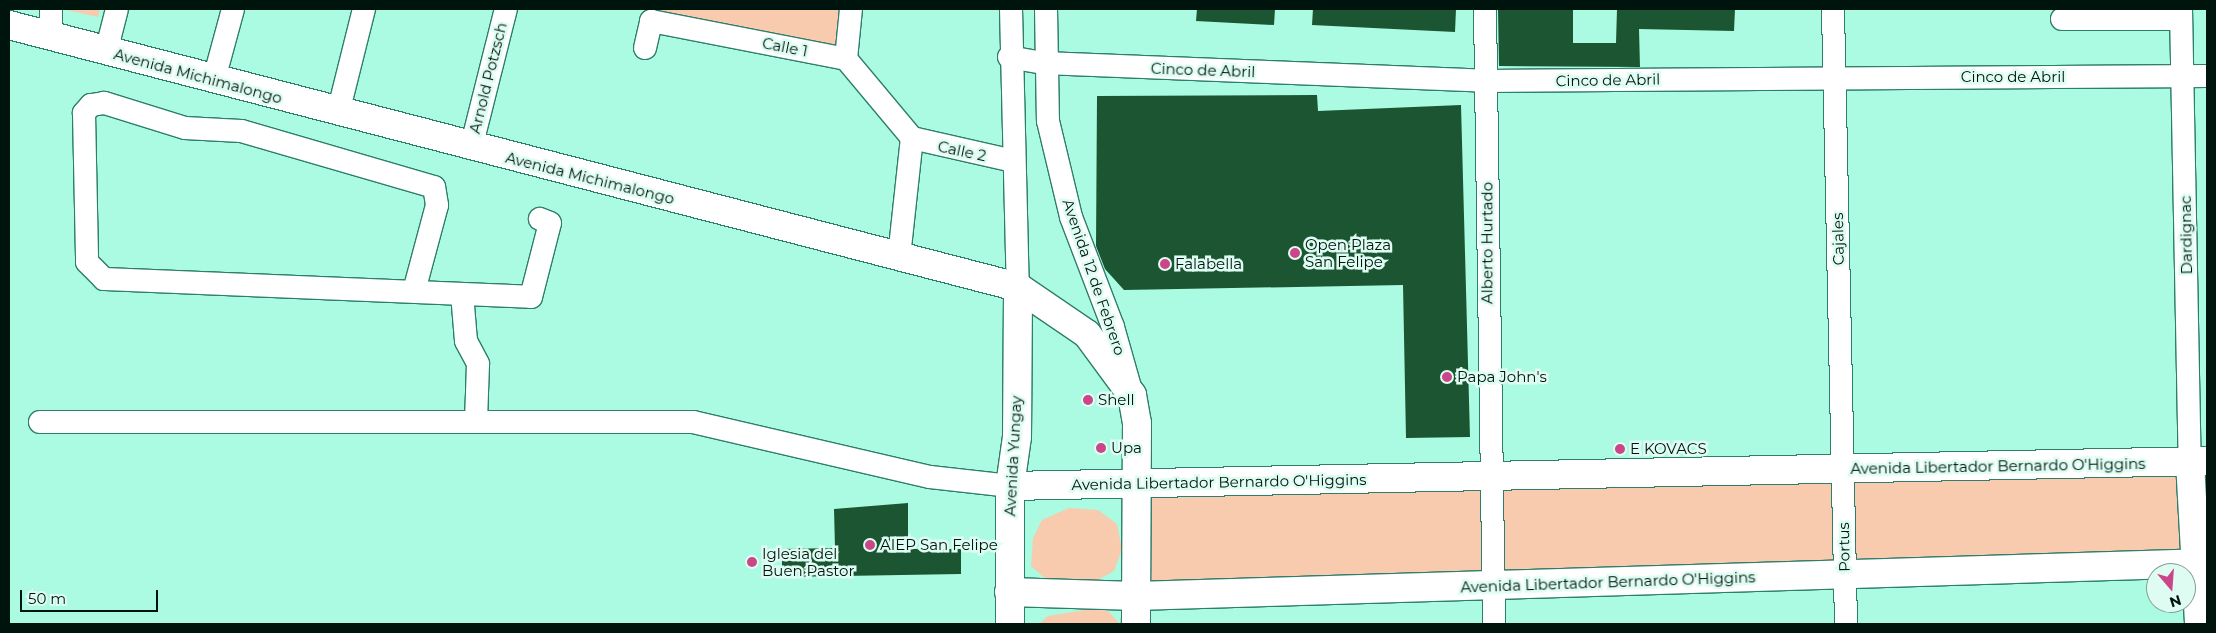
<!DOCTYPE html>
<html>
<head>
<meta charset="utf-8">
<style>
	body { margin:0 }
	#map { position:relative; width:2216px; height:633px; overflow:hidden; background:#abfae2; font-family:Montserrat,sans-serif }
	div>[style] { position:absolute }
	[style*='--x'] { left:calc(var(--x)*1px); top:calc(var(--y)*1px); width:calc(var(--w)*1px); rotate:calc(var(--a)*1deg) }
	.green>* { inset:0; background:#f8caae }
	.building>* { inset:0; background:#1b5531 }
	.roads { filter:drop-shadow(1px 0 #2d7e6a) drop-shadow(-1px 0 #2d7e6a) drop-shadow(0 1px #2d7e6a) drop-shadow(0 -1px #2d7e6a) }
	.minor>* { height:22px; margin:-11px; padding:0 11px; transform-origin:11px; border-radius:11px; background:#fff }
	.major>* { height:28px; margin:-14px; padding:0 14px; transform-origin:14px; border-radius:14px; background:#fff }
	.dots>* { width:14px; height:14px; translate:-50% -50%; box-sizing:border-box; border:2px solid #defcf2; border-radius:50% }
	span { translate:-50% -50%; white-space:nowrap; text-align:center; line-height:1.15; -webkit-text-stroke:5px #defcf2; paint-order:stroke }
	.street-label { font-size:15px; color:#00140e }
	.poi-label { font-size:15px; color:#00140e }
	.left { translate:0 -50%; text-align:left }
	.frame { position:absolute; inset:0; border:10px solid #00140e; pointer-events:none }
	.north { position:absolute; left:2146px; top:563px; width:50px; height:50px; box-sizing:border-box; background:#defcf2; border:1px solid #859f97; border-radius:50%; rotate:162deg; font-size:14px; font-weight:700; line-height:20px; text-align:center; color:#00140e }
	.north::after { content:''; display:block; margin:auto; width:18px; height:22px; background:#cb4689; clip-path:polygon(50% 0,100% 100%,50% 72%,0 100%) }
	.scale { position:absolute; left:20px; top:590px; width:138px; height:22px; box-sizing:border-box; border:2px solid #00140e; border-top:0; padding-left:6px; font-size:15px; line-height:18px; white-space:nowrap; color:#00140e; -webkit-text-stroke:4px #defcf2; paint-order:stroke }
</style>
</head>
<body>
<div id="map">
	<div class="green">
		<i style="clip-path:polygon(62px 9px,100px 9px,98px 17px)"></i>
		<i style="clip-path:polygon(659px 9px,841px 9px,838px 47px,658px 14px)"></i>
		<i style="clip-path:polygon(2207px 473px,2207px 559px,1141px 584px,1143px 500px,1156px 498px)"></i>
		<i style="clip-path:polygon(1069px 508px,1098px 510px,1117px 524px,1122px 549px,1114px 571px,1085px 587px,1055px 587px,1031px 566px,1033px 538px,1042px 520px)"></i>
		<i style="clip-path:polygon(1091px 609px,1108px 611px,1120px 624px,1039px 624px,1048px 616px)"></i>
	</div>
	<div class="building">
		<i style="clip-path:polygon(1197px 9px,1275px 9px,1274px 25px,1196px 21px)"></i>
		<i style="clip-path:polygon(1313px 9px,1456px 9px,1455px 32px,1312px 25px)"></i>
		<i style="clip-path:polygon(1498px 9px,1573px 9px,1573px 43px,1616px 43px,1617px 9px,1735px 9px,1734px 31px,1639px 29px,1640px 67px,1499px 66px)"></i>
		<i style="clip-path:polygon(1317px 95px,1318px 111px,1461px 105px,1470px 437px,1406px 438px,1403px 285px,1124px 290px,1105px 269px,1096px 246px,1097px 96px)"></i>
		<i style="clip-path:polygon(908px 503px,908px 549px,961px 549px,961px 574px,782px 577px,782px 549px,835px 548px,834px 509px)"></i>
	</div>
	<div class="roads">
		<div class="minor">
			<i style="--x:51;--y:9;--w:28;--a:90"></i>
			<i style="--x:1011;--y:9;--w:278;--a:88.6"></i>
			<i style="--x:1046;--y:9;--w:112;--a:89"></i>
			<i style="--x:1048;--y:121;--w:99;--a:76.5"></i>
			<i style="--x:1071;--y:217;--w:118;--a:69.1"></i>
			<i style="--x:1113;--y:327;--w:62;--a:74.2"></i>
			<i style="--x:1485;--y:9;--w:615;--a:89.16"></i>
			<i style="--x:1833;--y:9;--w:615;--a:88.79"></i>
			<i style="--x:2181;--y:9;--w:453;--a:88.9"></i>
			<i style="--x:2062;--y:19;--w:119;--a:0"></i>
			<i style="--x:645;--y:48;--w:28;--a:-77"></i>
			<i style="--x:651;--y:21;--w:199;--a:11"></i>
			<i style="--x:846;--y:59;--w:103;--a:50.1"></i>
			<i style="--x:912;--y:138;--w:104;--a:12.8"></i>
			<i style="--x:106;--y:52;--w:44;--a:-75.7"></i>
			<i style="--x:1009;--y:57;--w:36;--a:10"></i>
			<i style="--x:1044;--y:63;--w:442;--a:2.3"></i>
			<i style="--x:1486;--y:81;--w:721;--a:-0.4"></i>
			<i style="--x:846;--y:59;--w:50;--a:-84.3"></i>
			<i style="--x:214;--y:79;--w:73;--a:-74.8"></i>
			<i style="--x:338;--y:113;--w:107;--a:-76"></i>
			<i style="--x:471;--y:148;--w:143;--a:-75.9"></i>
			<i style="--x:899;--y:257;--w:120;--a:-83.8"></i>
			<i style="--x:414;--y:291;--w:89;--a:-75"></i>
			<i style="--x:437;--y:205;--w:18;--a:-99"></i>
			<i style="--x:434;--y:187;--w:201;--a:-163.8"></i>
			<i style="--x:241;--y:131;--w:56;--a:-176.9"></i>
			<i style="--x:185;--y:128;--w:85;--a:-162.8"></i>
			<i style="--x:104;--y:103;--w:13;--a:171"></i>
			<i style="--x:91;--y:105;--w:11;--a:131"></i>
			<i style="--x:84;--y:113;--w:149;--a:88.8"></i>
			<i style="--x:87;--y:262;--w:24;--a:45"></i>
			<i style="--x:104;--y:279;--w:427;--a:2.4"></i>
			<i style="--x:531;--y:297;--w:76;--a:-75.6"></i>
			<i style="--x:550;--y:223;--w:11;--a:-158"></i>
			<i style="--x:462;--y:294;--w:47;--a:85.1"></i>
			<i style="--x:466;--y:341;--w:26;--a:62"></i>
			<i style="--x:478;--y:364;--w:58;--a:92"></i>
			<i style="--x:40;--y:422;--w:653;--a:0"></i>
			<i style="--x:693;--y:422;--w:243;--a:13.1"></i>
			<i style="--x:930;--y:477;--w:81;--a:6.4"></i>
		</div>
		<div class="major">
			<i style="--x:9;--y:25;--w:1042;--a:14.56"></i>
			<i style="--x:1018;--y:287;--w:83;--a:34.3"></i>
			<i style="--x:1087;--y:334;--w:76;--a:53.6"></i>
			<i style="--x:1132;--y:395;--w:28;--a:80"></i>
			<i style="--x:1137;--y:423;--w:201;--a:90.3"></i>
			<i style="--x:2190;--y:462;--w:162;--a:86.8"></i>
			<i style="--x:1010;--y:486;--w:1197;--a:-1.2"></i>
			<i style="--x:1009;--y:592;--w:127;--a:1.8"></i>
			<i style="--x:1136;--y:596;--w:1072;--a:-1.76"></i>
			<i style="--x:1010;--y:624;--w:138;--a:-90"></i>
			<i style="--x:1010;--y:486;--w:49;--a:-81.9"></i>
			<i style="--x:1017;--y:437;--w:150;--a:-89.6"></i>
		</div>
	</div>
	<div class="dots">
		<i style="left:1295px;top:253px;background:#cb4689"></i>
		<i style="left:1165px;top:264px;background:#cb4689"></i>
		<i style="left:1447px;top:377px;background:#cb4689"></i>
		<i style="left:1088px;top:400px;background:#cb4689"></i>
		<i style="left:1101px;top:448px;background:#cb4689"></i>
		<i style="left:1620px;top:449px;background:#cb4689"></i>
		<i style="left:870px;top:545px;background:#cb4689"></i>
		<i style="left:752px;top:562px;background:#cb4689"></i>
	</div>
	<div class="street-label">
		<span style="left:785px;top:47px;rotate:11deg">Calle 1</span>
		<span style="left:1203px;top:70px;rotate:2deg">Cinco de Abril</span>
		<span style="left:198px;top:76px;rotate:15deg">Avenida Michimalongo</span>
		<span style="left:2013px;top:77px">Cinco de Abril</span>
		<span style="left:488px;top:78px;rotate:-76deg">Arnold Potzsch</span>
		<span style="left:1608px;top:80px;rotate:-1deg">Cinco de Abril</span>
		<span style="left:962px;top:151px;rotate:12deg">Calle 2</span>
		<span style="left:590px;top:178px;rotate:14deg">Avenida Michimalongo</span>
		<span style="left:2186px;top:235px;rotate:-91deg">Dardignac</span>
		<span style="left:1838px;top:239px;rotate:-91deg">Cajales</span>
		<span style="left:1487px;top:243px;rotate:-90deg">Alberto Hurtado</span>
		<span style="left:1094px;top:277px;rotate:71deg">Avenida 12 de Febrero</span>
		<span style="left:1013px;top:456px;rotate:-87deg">Avenida Yungay</span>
		<span style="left:1998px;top:466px;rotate:-1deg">Avenida Libertador Bernardo O'Higgins</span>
		<span style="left:1219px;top:482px;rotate:-1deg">Avenida Libertador Bernardo O'Higgins</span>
		<span style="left:1844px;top:547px;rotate:-91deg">Portus</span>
		<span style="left:1608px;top:582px;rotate:-2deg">Avenida Libertador Bernardo O'Higgins</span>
	</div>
	<div class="poi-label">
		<span class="left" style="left:1305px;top:253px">Open Plaza<br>San Felipe</span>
		<span class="left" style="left:1175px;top:264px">Falabella</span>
		<span class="left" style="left:1457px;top:377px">Papa John's</span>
		<span class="left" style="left:1098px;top:400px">Shell</span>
		<span class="left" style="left:1111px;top:448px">Upa</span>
		<span class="left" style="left:1630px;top:449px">E KOVACS</span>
		<span class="left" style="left:880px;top:545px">AIEP San Felipe</span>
		<span class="left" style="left:762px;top:562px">Iglesia del<br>Buen Pastor</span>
	</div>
	<div class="frame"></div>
	<div class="north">N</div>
	<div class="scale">50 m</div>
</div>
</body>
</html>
